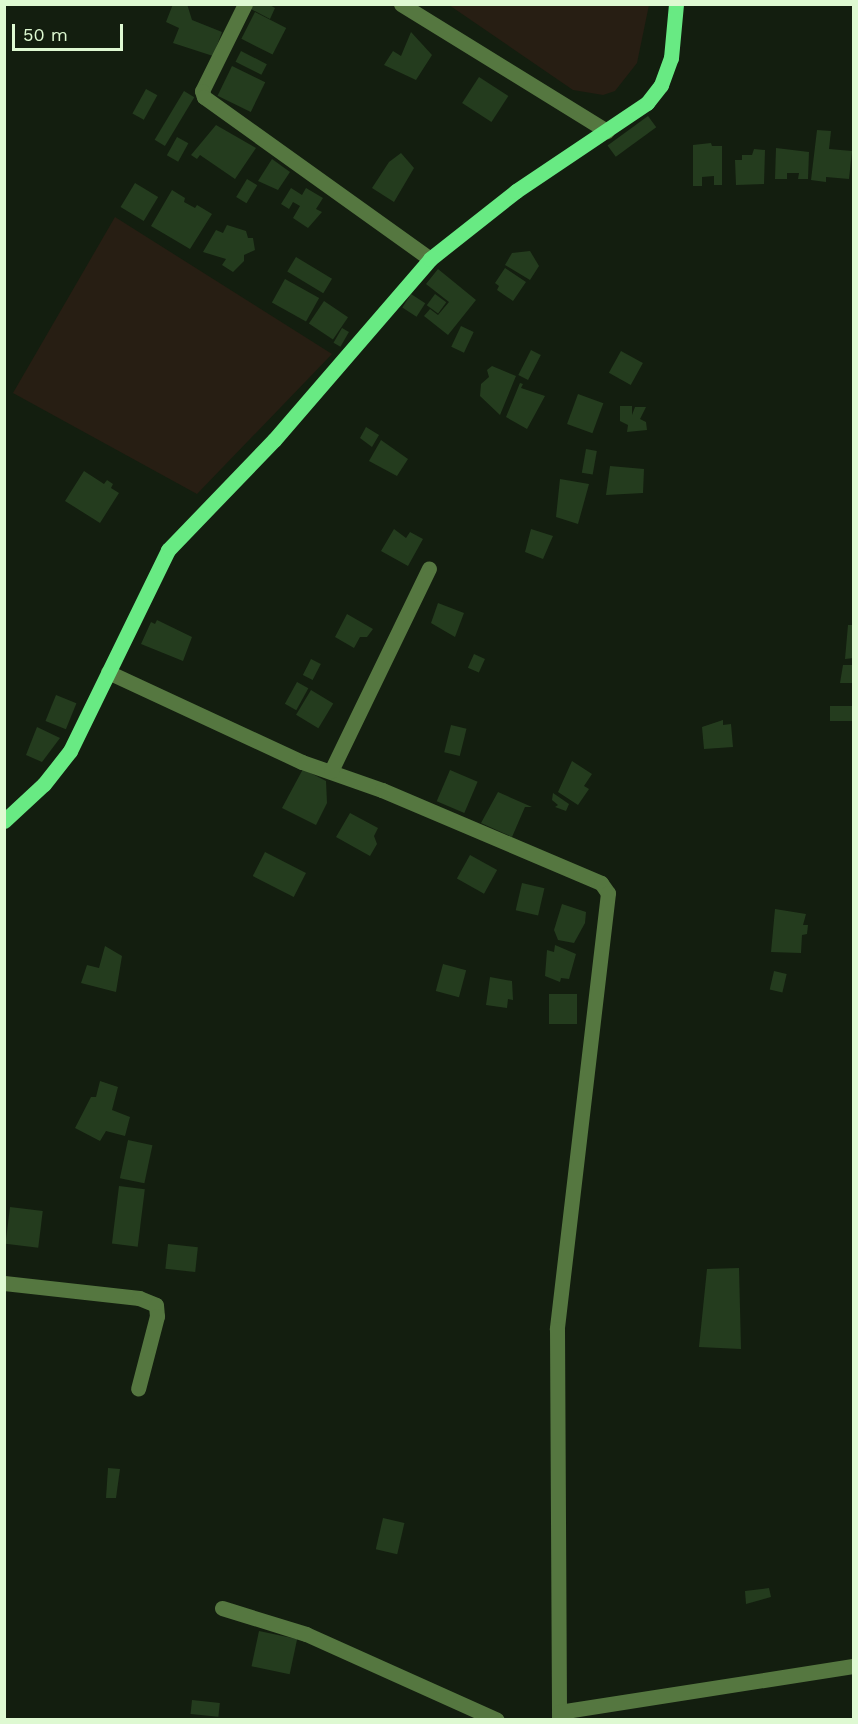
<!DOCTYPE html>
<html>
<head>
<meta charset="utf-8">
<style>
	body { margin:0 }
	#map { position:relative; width:858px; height:1724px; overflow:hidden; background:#131e0f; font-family:"Work Sans",sans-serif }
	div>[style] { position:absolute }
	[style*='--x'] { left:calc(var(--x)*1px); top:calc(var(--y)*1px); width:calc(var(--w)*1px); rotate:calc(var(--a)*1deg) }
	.green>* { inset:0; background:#271e13 }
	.building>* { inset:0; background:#243c1e; transform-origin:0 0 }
	.minor>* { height:15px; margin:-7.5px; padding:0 7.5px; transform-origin:7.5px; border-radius:7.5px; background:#557740 }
	.major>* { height:15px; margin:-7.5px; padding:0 7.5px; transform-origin:7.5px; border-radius:7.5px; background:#68ea83 }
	span { translate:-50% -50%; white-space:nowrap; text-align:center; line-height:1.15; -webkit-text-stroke:4.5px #131e0f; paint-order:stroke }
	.frame { position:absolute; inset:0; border:6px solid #def9d2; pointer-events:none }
	.scale { position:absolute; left:12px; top:24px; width:111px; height:27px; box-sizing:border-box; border:3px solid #def9d2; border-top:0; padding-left:8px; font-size:18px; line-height:21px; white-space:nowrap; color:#def9d2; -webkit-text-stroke:4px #131e0f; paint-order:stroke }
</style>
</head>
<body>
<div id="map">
	<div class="green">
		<i style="clip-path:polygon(449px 5px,649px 5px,637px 63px,615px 91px,603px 95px,573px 90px)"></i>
		<i style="clip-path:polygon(115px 217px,332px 354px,197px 494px,13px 393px)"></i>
	</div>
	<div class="building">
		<i style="clip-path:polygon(173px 4px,187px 4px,192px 20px,222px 32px,213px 56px,173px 43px,179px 28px,166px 22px)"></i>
		<i style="clip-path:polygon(254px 4px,268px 4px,275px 8px,270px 19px,251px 9px)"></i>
		<i style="left:255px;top:12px;width:35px;height:30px;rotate:27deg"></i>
		<i style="clip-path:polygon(411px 32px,432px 55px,416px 80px,384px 65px,393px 51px,401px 56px)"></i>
		<i style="left:241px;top:51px;width:29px;height:12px;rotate:27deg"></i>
		<i style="left:232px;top:66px;width:37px;height:33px;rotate:26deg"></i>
		<i style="left:479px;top:77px;width:35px;height:31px;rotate:33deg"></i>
		<i style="left:146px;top:89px;width:13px;height:28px;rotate:29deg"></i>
		<i style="left:184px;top:91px;width:12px;height:57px;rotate:31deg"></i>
		<i style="left:648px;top:116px;width:14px;height:50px;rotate:54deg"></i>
		<i style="clip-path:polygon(216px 125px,256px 148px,235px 179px,200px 155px,197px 159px,191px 155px)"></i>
		<i style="clip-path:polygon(817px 130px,831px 131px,829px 149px,852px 151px,849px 179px,826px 177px,826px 182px,811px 180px)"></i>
		<i style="left:177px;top:137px;width:13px;height:21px;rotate:29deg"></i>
		<i style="clip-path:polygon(711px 143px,712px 146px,722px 146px,722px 185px,714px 185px,714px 176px,702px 177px,702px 186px,693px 186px,693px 145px)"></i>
		<i style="clip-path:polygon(776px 148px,809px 152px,808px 179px,798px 179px,799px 173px,787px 173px,787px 179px,775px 179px)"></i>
		<i style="clip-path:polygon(754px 149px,765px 150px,764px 184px,736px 185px,735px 160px,742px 160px,742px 155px,752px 155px)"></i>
		<i style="clip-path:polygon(401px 153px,414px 168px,394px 202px,372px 188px,389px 162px)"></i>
		<i style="clip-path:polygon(272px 159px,290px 172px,278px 190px,258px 181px)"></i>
		<i style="left:247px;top:179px;width:12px;height:21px;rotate:31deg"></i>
		<i style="left:135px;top:183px;width:27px;height:28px;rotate:31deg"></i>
		<i style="clip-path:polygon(291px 188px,302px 195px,306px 188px,323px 198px,316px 209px,322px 212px,308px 228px,293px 218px,300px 206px,293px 202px,289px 209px,281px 204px)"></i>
		<i style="clip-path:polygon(172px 190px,185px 198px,184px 202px,195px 208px,197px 205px,212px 214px,190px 249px,151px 226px)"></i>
		<i style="clip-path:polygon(227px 225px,246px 231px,248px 238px,253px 238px,255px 250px,244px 255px,244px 261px,233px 272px,222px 265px,226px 259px,203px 252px,216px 230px,223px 233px)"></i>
		<i style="clip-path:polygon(530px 251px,539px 266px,530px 280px,505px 265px,512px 253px)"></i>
		<i style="left:296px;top:257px;width:42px;height:17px;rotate:31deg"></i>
		<i style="clip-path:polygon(505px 268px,526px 282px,513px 301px,497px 290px,499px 286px,495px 283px)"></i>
		<i style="clip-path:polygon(438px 269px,476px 300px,448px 335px,424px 316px,430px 309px,438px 315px,449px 302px,426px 284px)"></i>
		<i style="left:285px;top:279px;width:39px;height:27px;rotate:29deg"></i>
		<i style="left:411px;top:294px;width:17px;height:16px;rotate:33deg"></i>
		<i style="left:435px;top:294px;width:14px;height:14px;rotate:36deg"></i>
		<i style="left:324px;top:301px;width:29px;height:27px;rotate:34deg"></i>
		<i style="left:461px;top:326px;width:14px;height:23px;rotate:25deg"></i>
		<i style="left:342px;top:328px;width:8px;height:17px;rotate:30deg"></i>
		<i style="left:531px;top:350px;width:11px;height:28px;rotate:27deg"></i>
		<i style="left:621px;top:351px;width:25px;height:25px;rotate:29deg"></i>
		<i style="clip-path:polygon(492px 366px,516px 376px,500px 415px,480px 396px,481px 384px,489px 377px,487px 370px)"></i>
		<i style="clip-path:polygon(520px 383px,523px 384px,521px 388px,545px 396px,527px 429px,506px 417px)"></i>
		<i style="left:578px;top:394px;width:27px;height:32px;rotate:20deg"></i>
		<i style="clip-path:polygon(620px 406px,632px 406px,632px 415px,635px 407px,646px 407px,640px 419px,646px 422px,647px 430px,627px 432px,628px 425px,620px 421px)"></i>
		<i style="clip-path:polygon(366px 427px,379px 435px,372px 447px,360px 438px)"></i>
		<i style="clip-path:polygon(381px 440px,408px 459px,397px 476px,369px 461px)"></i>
		<i style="left:586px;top:449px;width:11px;height:24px;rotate:10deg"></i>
		<i style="clip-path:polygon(610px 466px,644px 469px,643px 493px,606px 495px)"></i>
		<i style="clip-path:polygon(84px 471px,104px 484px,107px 480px,113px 484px,111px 488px,119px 493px,100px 523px,65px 501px)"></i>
		<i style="clip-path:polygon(560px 479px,589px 484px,578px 524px,556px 517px)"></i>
		<i style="clip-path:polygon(394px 529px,406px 538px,410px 532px,423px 539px,408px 566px,381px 551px)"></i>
		<i style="clip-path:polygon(531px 529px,553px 536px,543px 559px,525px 552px)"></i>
		<i style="clip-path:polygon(438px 603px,464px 613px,455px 637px,431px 623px)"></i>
		<i style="clip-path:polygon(347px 614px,373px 629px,367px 637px,360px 637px,354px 648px,335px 637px)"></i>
		<i style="clip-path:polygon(157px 620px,192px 637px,183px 661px,141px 644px,151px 622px,155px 624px)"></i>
		<i style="clip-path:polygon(848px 625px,854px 625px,854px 658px,845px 659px)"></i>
		<i style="left:474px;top:654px;width:12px;height:15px;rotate:24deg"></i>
		<i style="left:311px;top:659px;width:11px;height:18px;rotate:27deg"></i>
		<i style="clip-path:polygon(843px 665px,854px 665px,854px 683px,840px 683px)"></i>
		<i style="left:297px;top:682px;width:13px;height:25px;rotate:29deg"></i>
		<i style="left:311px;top:690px;width:26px;height:29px;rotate:31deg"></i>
		<i style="left:56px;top:695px;width:22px;height:28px;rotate:22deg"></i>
		<i style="left:854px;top:706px;width:15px;height:24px;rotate:90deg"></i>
		<i style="clip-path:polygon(723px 720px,723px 725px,731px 724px,733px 747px,704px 749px,702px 727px)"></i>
		<i style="left:451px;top:725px;width:16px;height:28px;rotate:14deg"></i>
		<i style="clip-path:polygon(37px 727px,60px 738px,42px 762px,26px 755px)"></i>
		<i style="clip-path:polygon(572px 761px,592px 774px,584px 786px,589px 789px,578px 805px,558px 792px)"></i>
		<i style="clip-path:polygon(303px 769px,326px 781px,327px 803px,316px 825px,282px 808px)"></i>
		<i style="left:450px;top:770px;width:30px;height:34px;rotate:23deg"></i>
		<i style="clip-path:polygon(498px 792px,532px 807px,525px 807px,512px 837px,481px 823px)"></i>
		<i style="clip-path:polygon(553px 793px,569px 804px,566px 811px,555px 807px,558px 805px,552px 800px)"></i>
		<i style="clip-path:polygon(350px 813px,378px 828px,374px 836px,377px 844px,370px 856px,336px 837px)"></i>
		<i style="left:265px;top:852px;width:46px;height:27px;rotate:27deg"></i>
		<i style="left:470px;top:855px;width:31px;height:27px;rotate:29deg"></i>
		<i style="left:522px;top:883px;width:23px;height:28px;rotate:13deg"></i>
		<i style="clip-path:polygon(562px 904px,586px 912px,585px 923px,574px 943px,558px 940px,554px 930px)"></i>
		<i style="clip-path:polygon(775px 909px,806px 914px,803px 925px,808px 925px,807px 934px,802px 935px,801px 953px,771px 952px)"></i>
		<i style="clip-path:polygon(555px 945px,576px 954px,569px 979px,561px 978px,560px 982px,545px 976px,547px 950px,554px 952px)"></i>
		<i style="clip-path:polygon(105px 946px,122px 956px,116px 992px,81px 983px,87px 965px,99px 968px)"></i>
		<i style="left:443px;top:964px;width:24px;height:28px;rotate:15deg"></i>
		<i style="left:774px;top:971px;width:13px;height:19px;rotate:13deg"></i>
		<i style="clip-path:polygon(490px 977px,512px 981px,513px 1000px,508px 999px,507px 1008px,486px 1005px)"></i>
		<i style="left:549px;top:994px;width:28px;height:30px"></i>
		<i style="clip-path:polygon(100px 1081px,118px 1087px,112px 1110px,130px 1117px,125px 1136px,106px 1131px,100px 1141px,75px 1128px,91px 1097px,96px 1097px)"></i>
		<i style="left:128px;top:1140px;width:25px;height:39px;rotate:12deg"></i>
		<i style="left:119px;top:1186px;width:26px;height:58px;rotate:7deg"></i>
		<i style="left:10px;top:1207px;width:33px;height:37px;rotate:7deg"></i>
		<i style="left:168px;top:1244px;width:30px;height:25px;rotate:6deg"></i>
		<i style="clip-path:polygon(739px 1268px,741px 1349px,699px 1347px,707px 1269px)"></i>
		<i style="clip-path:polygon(108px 1468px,120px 1469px,116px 1498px,106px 1498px)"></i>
		<i style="left:383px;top:1518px;width:22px;height:32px;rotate:13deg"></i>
		<i style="clip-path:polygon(769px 1588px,771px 1597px,746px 1604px,745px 1591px)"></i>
		<i style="left:259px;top:1631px;width:39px;height:36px;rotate:12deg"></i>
		<i style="left:192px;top:1700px;width:28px;height:14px;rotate:6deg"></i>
	</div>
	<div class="minor">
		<i style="--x:245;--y:4;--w:97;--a:116.3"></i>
		<i style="--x:202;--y:91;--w:6;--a:72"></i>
		<i style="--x:204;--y:97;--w:278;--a:35.6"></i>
		<i style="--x:401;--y:4;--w:242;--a:31.7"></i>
		<i style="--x:108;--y:672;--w:214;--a:24.9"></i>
		<i style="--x:302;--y:762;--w:85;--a:19.3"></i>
		<i style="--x:382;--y:790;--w:238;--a:23"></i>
		<i style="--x:601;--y:883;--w:12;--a:55"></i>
		<i style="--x:608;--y:893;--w:439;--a:96.7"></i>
		<i style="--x:557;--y:1329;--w:391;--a:89.7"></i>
		<i style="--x:331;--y:771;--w:225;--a:-64.2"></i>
		<i style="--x:4;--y:1283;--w:136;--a:6.3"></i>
		<i style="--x:139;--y:1298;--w:18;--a:22"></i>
		<i style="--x:156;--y:1305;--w:11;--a:85"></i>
		<i style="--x:157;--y:1316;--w:75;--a:104.6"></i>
		<i style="--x:222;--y:1608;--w:88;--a:17.2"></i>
		<i style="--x:306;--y:1634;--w:209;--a:24.2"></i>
		<i style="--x:559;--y:1712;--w:299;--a:-8.9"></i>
	</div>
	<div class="major">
		<i style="--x:4;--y:821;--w:54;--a:-42.8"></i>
		<i style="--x:44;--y:784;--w:42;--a:-51.8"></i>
		<i style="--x:70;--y:751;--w:224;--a:-64"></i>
		<i style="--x:168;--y:550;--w:153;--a:-46.1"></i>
		<i style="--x:274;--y:440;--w:239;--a:-49.2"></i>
		<i style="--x:430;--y:259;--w:110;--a:-38.3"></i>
		<i style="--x:516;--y:191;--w:158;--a:-33.9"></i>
		<i style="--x:647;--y:103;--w:23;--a:-52"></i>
		<i style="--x:661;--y:85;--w:29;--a:-70"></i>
		<i style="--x:671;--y:58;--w:54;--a:-84.7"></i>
	</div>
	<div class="frame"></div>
	<div class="scale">50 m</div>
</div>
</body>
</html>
